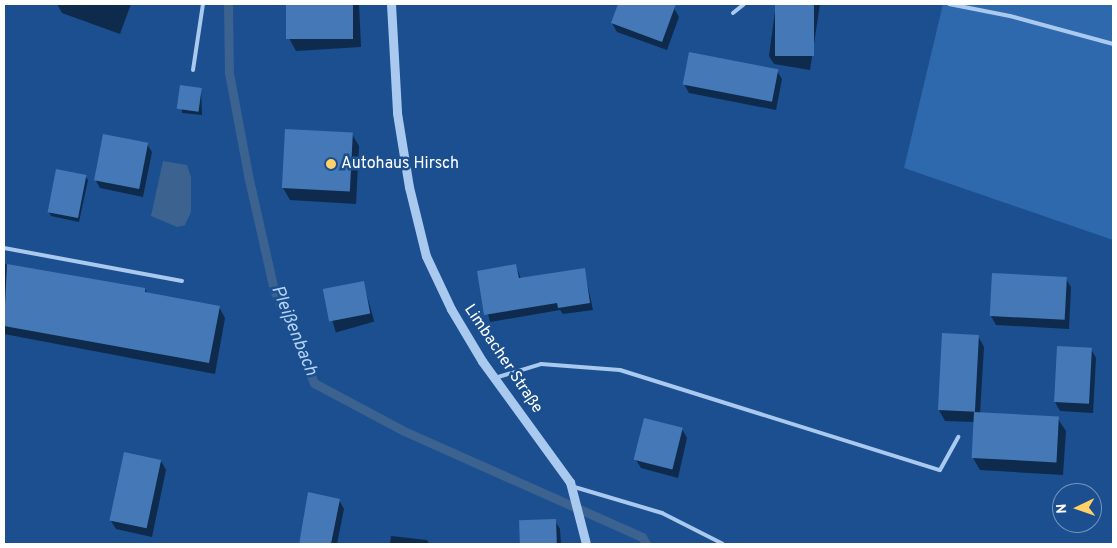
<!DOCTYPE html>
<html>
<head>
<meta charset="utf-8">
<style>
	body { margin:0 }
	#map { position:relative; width:1117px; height:548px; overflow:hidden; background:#1b4f8f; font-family:Overpass,sans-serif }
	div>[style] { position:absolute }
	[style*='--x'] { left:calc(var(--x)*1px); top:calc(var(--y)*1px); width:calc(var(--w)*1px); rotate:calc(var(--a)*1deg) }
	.green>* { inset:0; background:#2e69ad }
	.water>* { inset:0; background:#3c6290 }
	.shadow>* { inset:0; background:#0007; transform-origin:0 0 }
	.stream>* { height:9px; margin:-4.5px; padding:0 4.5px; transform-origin:4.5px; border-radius:4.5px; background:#3c6290 }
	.building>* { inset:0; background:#4478b7; transform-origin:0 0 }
	.service>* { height:4px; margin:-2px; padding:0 2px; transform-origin:2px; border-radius:2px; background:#a9c9ee }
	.tertiary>* { height:9px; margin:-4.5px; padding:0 4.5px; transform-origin:4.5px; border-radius:4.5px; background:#a9c9ee }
	.dots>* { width:14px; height:14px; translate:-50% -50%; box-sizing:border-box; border:2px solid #1b4f8f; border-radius:50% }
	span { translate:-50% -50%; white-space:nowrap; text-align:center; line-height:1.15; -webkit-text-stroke:5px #1b4f8f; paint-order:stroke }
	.poi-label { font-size:16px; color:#fff }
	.left { translate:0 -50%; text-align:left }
	.street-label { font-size:16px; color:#fff }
	.water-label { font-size:18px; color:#b5d3f5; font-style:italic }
	.frame { position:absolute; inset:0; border:5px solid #fff; pointer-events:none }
	.north { position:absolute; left:1052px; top:483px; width:50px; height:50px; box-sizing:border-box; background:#1b4f8f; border:1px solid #7695bc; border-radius:50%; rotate:267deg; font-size:14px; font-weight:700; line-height:20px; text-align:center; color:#fff }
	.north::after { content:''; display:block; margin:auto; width:18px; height:22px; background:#ffd166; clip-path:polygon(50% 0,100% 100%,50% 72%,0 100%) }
</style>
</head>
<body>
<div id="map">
	<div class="green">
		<i style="clip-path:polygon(943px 4px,1113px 4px,1113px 240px,904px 168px)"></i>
	</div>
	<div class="water">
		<i style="clip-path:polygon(163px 161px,187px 165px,191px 177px,191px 212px,185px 225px,177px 227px,151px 216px)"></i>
	</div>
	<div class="shadow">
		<i style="clip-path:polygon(57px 4px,131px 4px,120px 34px,62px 13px)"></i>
		<i style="clip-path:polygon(287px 4px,359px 4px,361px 47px,296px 51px,289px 38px)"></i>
		<i style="clip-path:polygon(620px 4px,662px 4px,674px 8px,679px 17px,667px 50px,617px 32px,612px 23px)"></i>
		<i style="clip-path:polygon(776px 4px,820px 4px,810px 70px,774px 64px,769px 56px)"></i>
		<i style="clip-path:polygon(777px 71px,782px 79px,776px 110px,689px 93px,684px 84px)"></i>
		<i style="clip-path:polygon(181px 87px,201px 89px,202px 115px,182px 113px)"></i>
		<i style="clip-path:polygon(352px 134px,359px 146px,356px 204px,290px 200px,283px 188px)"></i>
		<i style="clip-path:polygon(147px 144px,152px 152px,143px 197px,100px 188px,95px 179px)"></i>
		<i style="clip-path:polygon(85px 176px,88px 180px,79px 222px,51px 216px,49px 212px)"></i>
		<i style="clip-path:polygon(4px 264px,145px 289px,147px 293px,219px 307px,225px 318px,215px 374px,4px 334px)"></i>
		<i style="clip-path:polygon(516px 266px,521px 279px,584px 269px,593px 310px,563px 314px,560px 310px,490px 322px,478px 272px)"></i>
		<i style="clip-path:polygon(1066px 279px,1071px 287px,1069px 329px,996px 325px,991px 316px)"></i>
		<i style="left:363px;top:282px;width:41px;height:40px;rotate:74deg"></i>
		<i style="clip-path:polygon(978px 336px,984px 347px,980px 414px,1058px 419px,1066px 431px,1063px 475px,980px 470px,973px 458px,975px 422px,945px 421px,939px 410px)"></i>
		<i style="clip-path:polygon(1091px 349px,1096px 358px,1093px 413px,1060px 411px,1055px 402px)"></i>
		<i style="clip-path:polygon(682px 429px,687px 438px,678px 478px,641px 468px,636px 460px)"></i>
		<i style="clip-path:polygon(161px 461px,166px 470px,152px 537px,116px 529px,111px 521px)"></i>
		<i style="clip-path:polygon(309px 494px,339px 500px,344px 509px,337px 544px,299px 544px)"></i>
		<i style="clip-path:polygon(555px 521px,560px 529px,561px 544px,521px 544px,521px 522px)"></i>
		<i style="clip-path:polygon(391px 536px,427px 540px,429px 544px,390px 544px)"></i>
	</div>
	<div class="stream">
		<i style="--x:228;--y:4;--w:69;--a:89.2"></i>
		<i style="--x:229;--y:73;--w:104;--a:79.4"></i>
		<i style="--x:248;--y:175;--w:118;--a:77.3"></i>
		<i style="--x:274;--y:290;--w:101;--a:66.7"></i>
		<i style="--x:314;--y:383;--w:102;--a:28.1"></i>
		<i style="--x:404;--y:431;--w:261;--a:24"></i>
		<i style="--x:642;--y:537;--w:8;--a:60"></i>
	</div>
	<div class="building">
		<i style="left:286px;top:4px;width:67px;height:35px"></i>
		<i style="clip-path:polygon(618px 4px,676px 4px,662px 42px,611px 23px)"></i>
		<i style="left:775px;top:4px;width:39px;height:52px"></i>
		<i style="left:689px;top:52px;width:91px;height:33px;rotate:11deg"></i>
		<i style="left:180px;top:85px;width:22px;height:24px;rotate:8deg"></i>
		<i style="left:285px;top:129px;width:68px;height:59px;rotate:3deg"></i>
		<i style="left:103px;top:134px;width:46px;height:47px;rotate:11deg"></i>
		<i style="left:56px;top:169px;width:31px;height:44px;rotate:11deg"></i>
		<i style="clip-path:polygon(7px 264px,145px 288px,145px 292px,220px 306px,209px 363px,4px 326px)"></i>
		<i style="clip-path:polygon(516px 264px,519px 278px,585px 268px,590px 303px,558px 308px,557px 303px,484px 315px,477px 271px)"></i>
		<i style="left:992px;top:273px;width:75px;height:43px;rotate:3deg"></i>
		<i style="left:364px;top:281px;width:33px;height:42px;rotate:79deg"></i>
		<i style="left:942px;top:333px;width:37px;height:77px;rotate:3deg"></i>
		<i style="left:1057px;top:346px;width:35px;height:56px;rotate:3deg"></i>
		<i style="left:974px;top:412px;width:85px;height:46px;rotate:3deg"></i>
		<i style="left:644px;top:418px;width:40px;height:43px;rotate:14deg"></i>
		<i style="left:124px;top:452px;width:38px;height:70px;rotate:12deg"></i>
		<i style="clip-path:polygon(308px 492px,340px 499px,331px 544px,299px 544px)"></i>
		<i style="left:556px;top:519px;width:25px;height:37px;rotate:88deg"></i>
	</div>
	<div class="service">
		<i style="--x:949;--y:4;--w:62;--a:11.1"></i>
		<i style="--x:1010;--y:16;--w:107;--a:15.2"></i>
		<i style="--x:733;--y:13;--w:14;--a:-39"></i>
		<i style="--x:193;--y:70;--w:67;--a:-81.4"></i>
		<i style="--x:4;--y:248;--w:181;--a:10.5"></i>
		<i style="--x:495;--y:378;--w:48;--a:-16.9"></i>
		<i style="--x:541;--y:364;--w:79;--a:4.3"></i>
		<i style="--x:620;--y:370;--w:335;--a:17.4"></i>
		<i style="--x:940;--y:470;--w:38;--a:-61"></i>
		<i style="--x:571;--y:486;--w:95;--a:16.5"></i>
		<i style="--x:662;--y:513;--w:68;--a:26.9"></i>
	</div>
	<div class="tertiary">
		<i style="--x:391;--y:4;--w:109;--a:86.8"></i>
		<i style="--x:397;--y:113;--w:75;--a:80.8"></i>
		<i style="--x:409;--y:187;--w:71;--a:76.2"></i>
		<i style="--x:426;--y:256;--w:59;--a:64.7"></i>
		<i style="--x:451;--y:309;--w:61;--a:59.2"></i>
		<i style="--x:482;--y:361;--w:150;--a:54"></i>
		<i style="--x:570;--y:482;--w:64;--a:75.5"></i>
	</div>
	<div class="dots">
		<i style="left:331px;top:164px;background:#ffd166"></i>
	</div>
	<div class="poi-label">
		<span class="left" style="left:341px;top:164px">Autohaus Hirsch</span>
	</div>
	<div class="street-label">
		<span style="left:503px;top:359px;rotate:56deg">Limbacher Straße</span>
	</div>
	<div class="water-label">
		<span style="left:293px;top:331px;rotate:68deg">Pleißenbach</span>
	</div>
	<div class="frame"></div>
	<div class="north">N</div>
</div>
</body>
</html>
